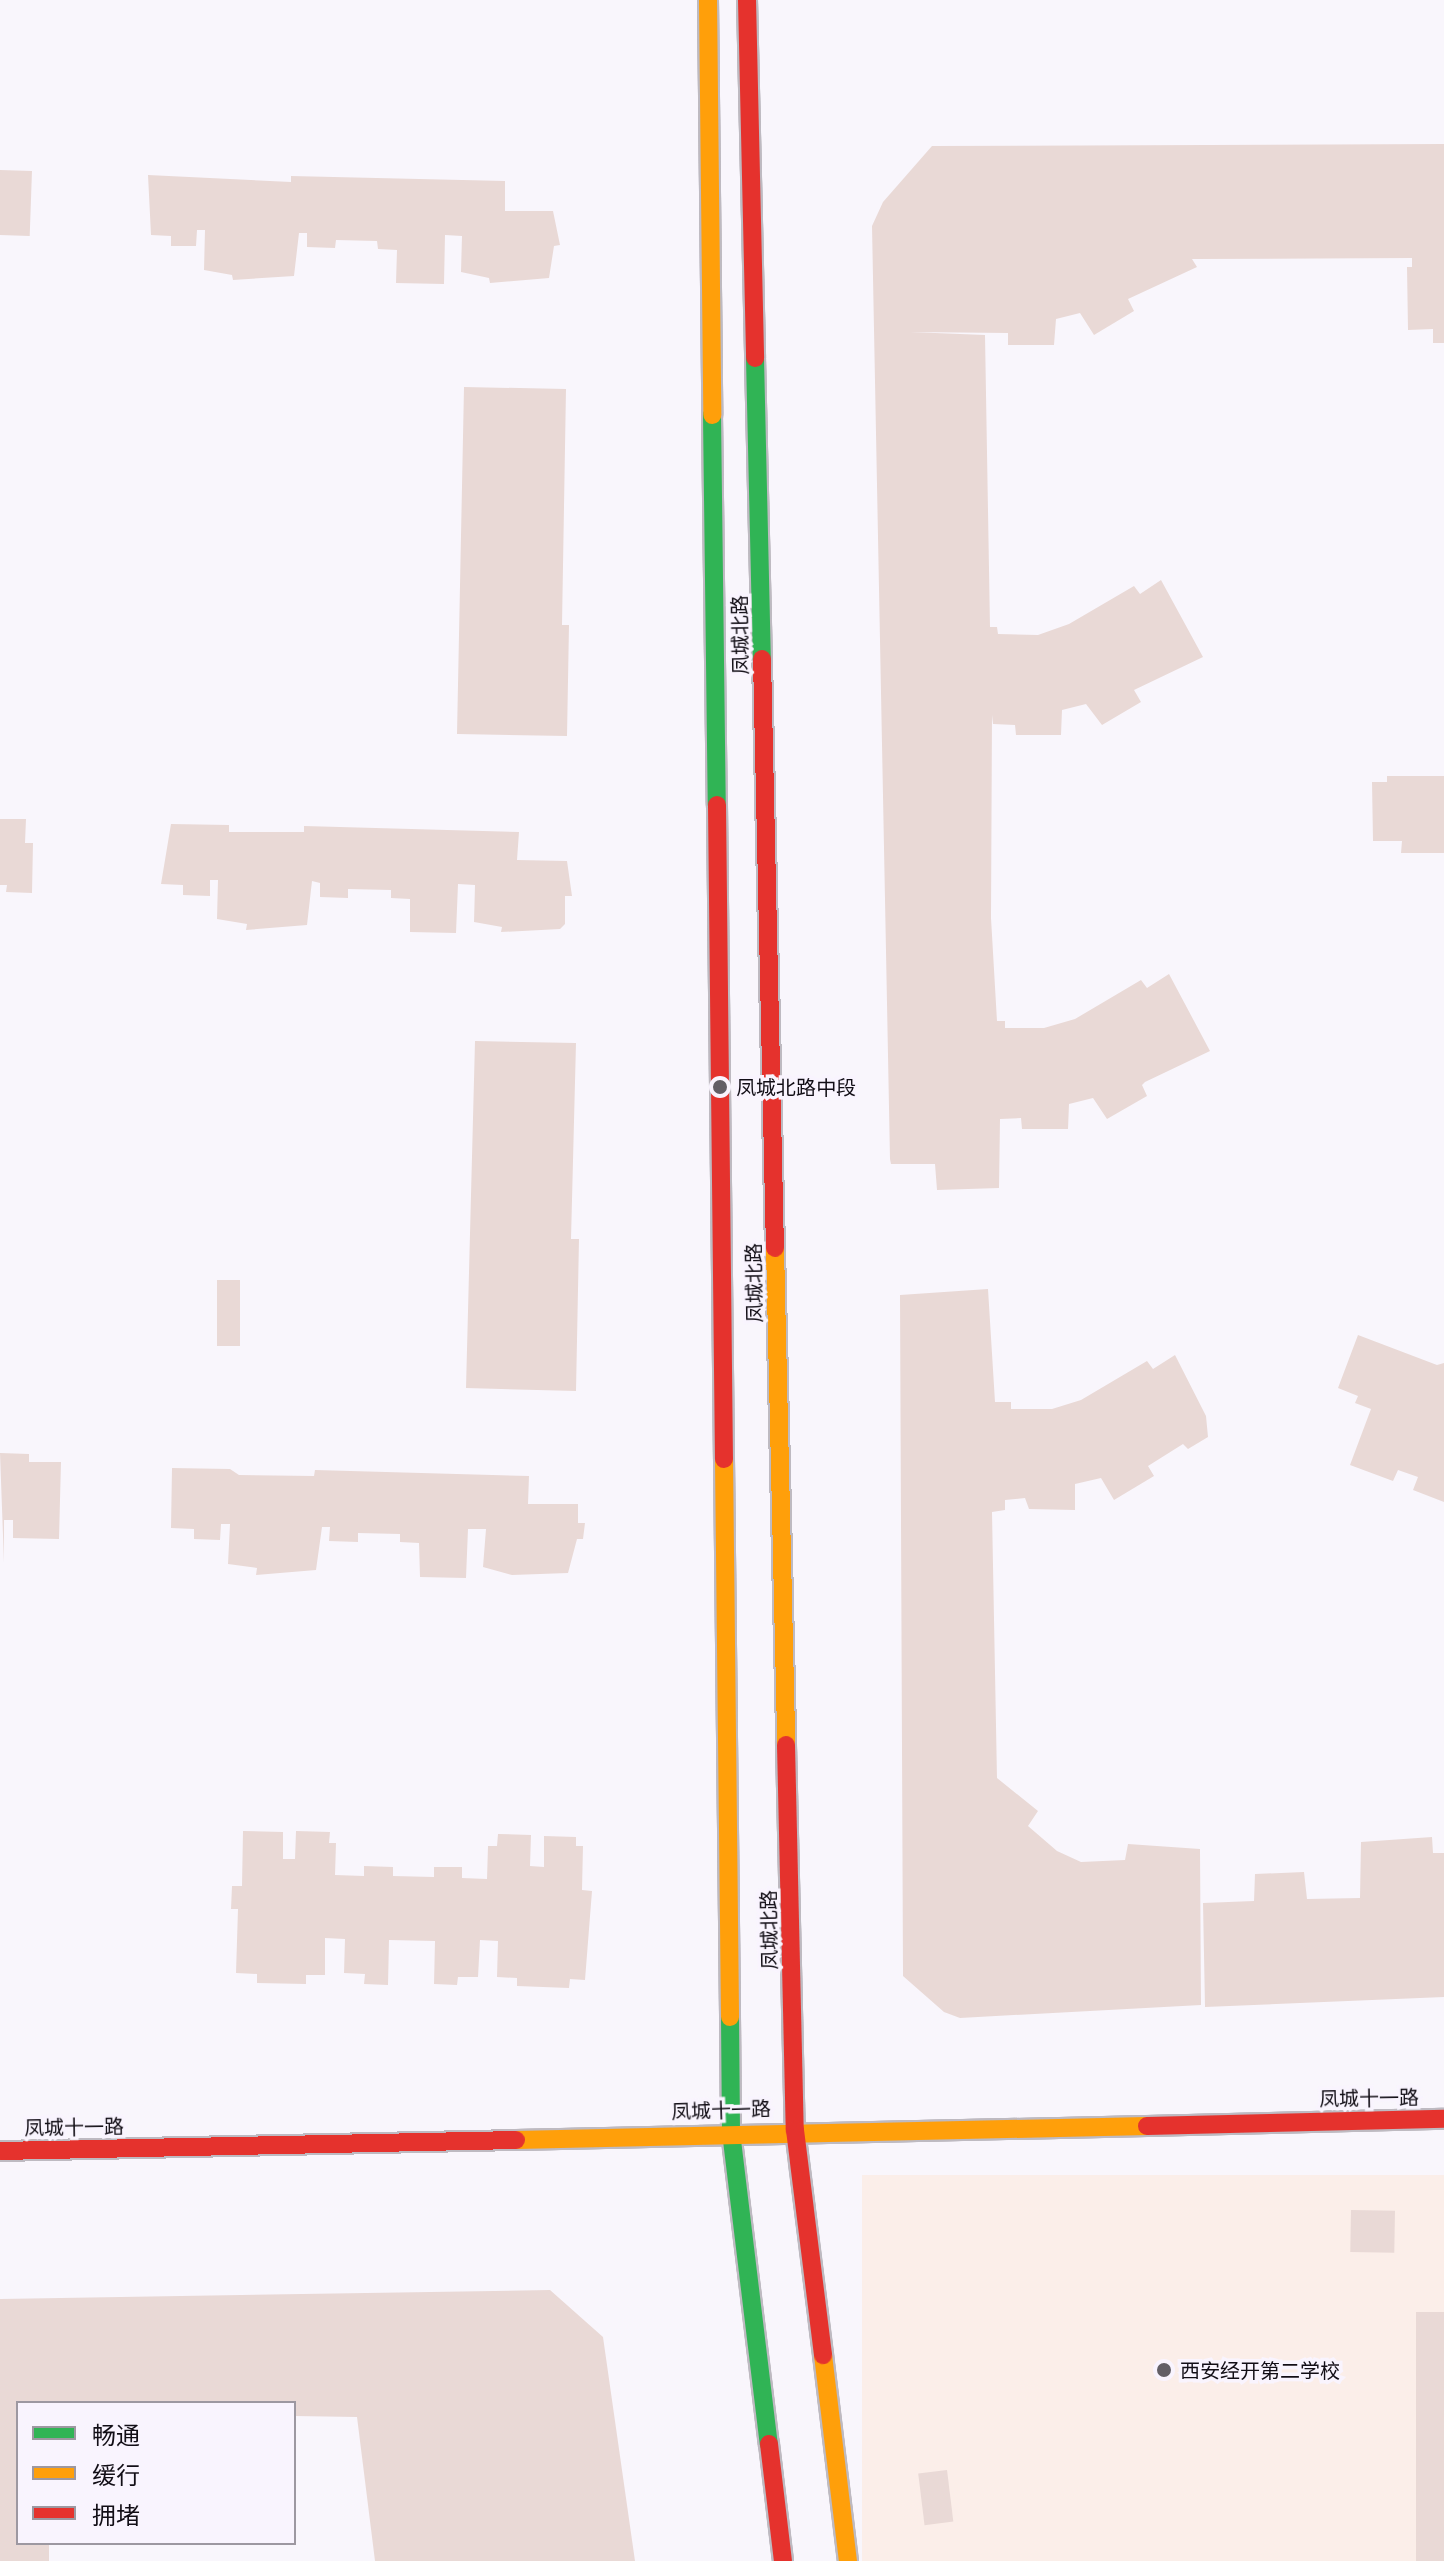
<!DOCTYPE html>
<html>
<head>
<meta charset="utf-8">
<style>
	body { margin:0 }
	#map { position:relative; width:1444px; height:2561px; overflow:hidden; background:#f9f6fc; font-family:"Noto Sans","Noto Sans SC",sans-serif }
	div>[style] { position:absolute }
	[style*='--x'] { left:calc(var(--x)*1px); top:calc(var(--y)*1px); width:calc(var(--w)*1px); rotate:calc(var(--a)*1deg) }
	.education>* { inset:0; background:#fbeee9; transform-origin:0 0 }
	.building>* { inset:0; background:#e9d9d6; transform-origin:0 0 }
	.roads { filter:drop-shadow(2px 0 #bebac1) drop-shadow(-2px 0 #bebac1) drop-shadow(0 2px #bebac1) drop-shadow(0 -2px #bebac1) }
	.fast>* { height:18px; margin:-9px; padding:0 9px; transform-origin:9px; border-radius:9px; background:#30b455 }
	.slow>* { height:18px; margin:-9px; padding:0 9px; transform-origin:9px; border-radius:9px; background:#ff9f0a }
	.jam>* { height:18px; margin:-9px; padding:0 9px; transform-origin:9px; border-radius:9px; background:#e5322d }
	.dots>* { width:22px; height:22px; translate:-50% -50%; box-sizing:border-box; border:4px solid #f9f4fe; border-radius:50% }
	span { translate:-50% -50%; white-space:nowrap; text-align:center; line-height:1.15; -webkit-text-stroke:7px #f9f4fe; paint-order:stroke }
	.street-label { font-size:20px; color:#120e16 }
	.poi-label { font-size:20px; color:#120e16 }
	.left { translate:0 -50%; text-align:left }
	.legend { position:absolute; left:16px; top:2401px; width:280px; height:144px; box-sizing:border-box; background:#f9f4fe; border:2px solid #9d98a1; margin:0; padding:10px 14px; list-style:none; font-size:24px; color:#120e16 }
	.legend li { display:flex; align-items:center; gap:16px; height:40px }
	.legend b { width:40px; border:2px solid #9d98a1 }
</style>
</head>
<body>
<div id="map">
	<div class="education">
		<i style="left:1444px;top:2175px;width:386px;height:582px;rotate:90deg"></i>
	</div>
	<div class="building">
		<i style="clip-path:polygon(1444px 144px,1444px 343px,1433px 343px,1433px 329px,1408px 330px,1407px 267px,1412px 267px,1412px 258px,1192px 259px,1197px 267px,1128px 299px,1134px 311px,1094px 335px,1080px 313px,1056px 319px,1054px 345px,1008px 345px,1008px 333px,910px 332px,985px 335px,990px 627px,997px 627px,998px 634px,1038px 635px,1069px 624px,1134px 586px,1140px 594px,1161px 580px,1203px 657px,1134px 690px,1141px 702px,1102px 725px,1086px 704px,1062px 710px,1061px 735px,1016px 735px,1015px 725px,993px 724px,992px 715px,991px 918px,997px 1021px,1005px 1021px,1005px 1028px,1044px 1028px,1075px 1019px,1141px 980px,1147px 988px,1169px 974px,1210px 1051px,1145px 1082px,1142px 1085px,1147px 1096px,1107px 1119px,1093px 1098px,1069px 1104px,1068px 1129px,1022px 1129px,1021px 1118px,1000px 1119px,999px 1188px,937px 1190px,935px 1164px,891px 1164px,890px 1159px,872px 226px,883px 202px,932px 146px)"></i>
		<i style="left:0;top:170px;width:32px;height:65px;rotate:2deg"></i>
		<i style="clip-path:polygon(148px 175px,291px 182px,291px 176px,505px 181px,505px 211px,553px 211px,560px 245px,554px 246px,549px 278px,490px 283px,489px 278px,461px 272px,462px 236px,445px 235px,444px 284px,396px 283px,397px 250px,378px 249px,377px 241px,336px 240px,335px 248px,307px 247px,307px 233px,299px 233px,294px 276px,233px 280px,232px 275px,204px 270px,205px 230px,197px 230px,196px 246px,171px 246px,171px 236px,151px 235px)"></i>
		<i style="clip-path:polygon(464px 387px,566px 389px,562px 625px,569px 625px,567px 736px,457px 734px)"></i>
		<i style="clip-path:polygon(1387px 776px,1444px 776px,1444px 853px,1401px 853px,1402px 841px,1373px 841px,1372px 782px,1387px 782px)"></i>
		<i style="clip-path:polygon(0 819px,26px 819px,25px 843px,33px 843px,32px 893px,6px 892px,7px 885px,0 885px)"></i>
		<i style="clip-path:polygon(171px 824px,229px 825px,229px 832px,304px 832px,304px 826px,519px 832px,517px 860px,567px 861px,572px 896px,565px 896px,565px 924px,560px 929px,501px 932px,502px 927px,474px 922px,475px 885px,458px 884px,456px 933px,410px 932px,410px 899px,391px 898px,391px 890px,348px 889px,348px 898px,320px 897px,320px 883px,312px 881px,307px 925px,246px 930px,247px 924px,217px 919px,218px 880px,210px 880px,210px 896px,183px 895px,183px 885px,161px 884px)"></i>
		<i style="clip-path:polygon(475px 1041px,576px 1043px,571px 1239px,579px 1239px,576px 1391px,466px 1388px)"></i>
		<i style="left:217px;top:1280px;width:23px;height:66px"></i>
		<i style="clip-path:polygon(988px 1289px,995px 1402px,1011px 1402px,1011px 1409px,1052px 1409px,1081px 1400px,1147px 1361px,1153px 1369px,1175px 1355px,1206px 1416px,1208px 1437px,1188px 1449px,1183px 1444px,1148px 1466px,1154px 1476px,1114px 1500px,1101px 1478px,1075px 1484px,1075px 1510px,1029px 1509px,1025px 1498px,1005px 1500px,1005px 1510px,992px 1512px,997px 1778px,1038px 1811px,1028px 1826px,1057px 1851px,1081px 1862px,1125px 1860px,1128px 1844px,1200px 1849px,1201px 2005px,960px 2018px,944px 2012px,903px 1976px,900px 1295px)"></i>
		<i style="clip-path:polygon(1358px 1335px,1437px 1365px,1444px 1363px,1444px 1502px,1413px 1490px,1418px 1477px,1398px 1470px,1393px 1481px,1350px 1465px,1371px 1409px,1355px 1403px,1358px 1396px,1338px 1388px)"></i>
		<i style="clip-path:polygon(0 1453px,29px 1454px,29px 1462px,61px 1462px,59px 1539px,13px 1538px,13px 1520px,4px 1520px,4px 1563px)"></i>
		<i style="clip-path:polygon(172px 1468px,230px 1469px,239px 1475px,314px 1476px,315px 1470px,529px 1476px,528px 1504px,578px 1504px,578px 1523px,585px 1523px,583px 1539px,577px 1539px,568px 1573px,512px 1575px,483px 1567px,486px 1529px,468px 1529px,466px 1578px,420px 1577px,419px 1543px,400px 1542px,400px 1534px,358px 1533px,358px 1542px,329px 1541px,330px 1527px,322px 1527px,316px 1570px,256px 1575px,257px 1568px,228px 1564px,230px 1524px,221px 1524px,220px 1540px,194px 1539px,194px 1529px,171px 1528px)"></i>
		<i style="clip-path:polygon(243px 1831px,283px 1832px,283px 1859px,295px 1859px,296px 1831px,330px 1832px,329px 1843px,336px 1843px,335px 1875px,364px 1876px,364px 1866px,393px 1867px,393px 1876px,434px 1877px,434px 1867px,462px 1867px,462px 1878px,487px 1879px,488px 1846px,497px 1846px,498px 1834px,531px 1835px,530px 1866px,544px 1867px,544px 1836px,576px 1837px,576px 1846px,583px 1846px,582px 1890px,592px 1891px,585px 1980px,570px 1979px,569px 1988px,517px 1986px,517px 1978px,497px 1977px,498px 1941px,480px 1940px,478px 1977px,458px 1977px,457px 1985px,434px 1984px,435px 1941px,389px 1940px,388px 1985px,364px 1984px,365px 1974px,344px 1973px,345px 1939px,325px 1938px,325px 1975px,306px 1975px,306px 1984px,257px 1983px,257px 1974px,236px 1973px,238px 1909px,231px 1909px,232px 1886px,242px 1886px)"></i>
		<i style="clip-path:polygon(1432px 1837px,1433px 1853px,1444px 1853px,1444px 1997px,1205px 2007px,1203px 1903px,1254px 1901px,1255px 1874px,1304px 1872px,1307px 1899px,1360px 1898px,1361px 1842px)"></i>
		<i style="left:1351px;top:2210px;width:44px;height:42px;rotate:1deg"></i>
		<i style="clip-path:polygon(550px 2290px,603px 2337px,635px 2561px,375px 2561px,357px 2417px,294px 2416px,294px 2403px,18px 2403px,18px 2543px,49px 2543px,49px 2561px,0 2561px,0 2299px)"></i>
		<i style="left:1416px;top:2312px;width:28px;height:249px"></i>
		<i style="left:947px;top:2470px;width:52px;height:29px;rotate:83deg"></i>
	</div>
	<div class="roads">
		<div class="fast">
			<i style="--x:755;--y:358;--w:301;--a:88.7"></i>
			<i style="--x:712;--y:415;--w:390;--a:89.3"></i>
			<i style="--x:730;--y:2017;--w:115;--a:89.5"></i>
			<i style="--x:731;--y:2132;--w:314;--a:83.1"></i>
		</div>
		<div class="slow">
			<i style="--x:708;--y:0;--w:415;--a:89.4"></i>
			<i style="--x:775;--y:1248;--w:497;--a:88.7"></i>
			<i style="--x:724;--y:1459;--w:558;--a:89.38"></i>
			<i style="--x:516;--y:2140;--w:631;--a:-1.27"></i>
			<i style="--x:823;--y:2355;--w:208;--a:83.1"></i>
		</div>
		<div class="jam">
			<i style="--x:747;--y:0;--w:358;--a:88.7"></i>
			<i style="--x:762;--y:659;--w:589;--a:88.74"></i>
			<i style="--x:717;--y:805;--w:654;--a:89.39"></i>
			<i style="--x:786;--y:1745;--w:385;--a:88.7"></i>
			<i style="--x:795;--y:2130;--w:227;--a:82.9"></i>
			<i style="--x:1147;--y:2126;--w:297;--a:-1.4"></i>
			<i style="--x:0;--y:2151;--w:516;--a:-1.22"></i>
			<i style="--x:769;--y:2444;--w:118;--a:83.2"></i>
		</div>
	</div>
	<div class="dots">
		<i style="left:720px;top:1087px;background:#635f66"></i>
		<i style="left:1164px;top:2370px;background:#635f66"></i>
	</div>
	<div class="street-label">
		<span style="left:740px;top:635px;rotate:-91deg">凤城北路</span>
		<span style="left:754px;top:1283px;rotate:-91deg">凤城北路</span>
		<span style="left:769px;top:1930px;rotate:-91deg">凤城北路</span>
		<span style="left:1369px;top:2098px;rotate:-1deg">凤城十一路</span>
		<span style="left:721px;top:2110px;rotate:-2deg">凤城十一路</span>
		<span style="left:74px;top:2127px;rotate:-1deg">凤城十一路</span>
	</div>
	<div class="poi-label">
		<span class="left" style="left:736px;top:1087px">凤城北路中段</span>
		<span class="left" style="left:1180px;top:2370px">西安经开第二学校</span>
	</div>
	<ul class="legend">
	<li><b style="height:10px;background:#30b455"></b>畅通</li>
	<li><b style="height:10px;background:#ff9f0a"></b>缓行</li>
	<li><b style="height:10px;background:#e5322d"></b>拥堵</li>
	</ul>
</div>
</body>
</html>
